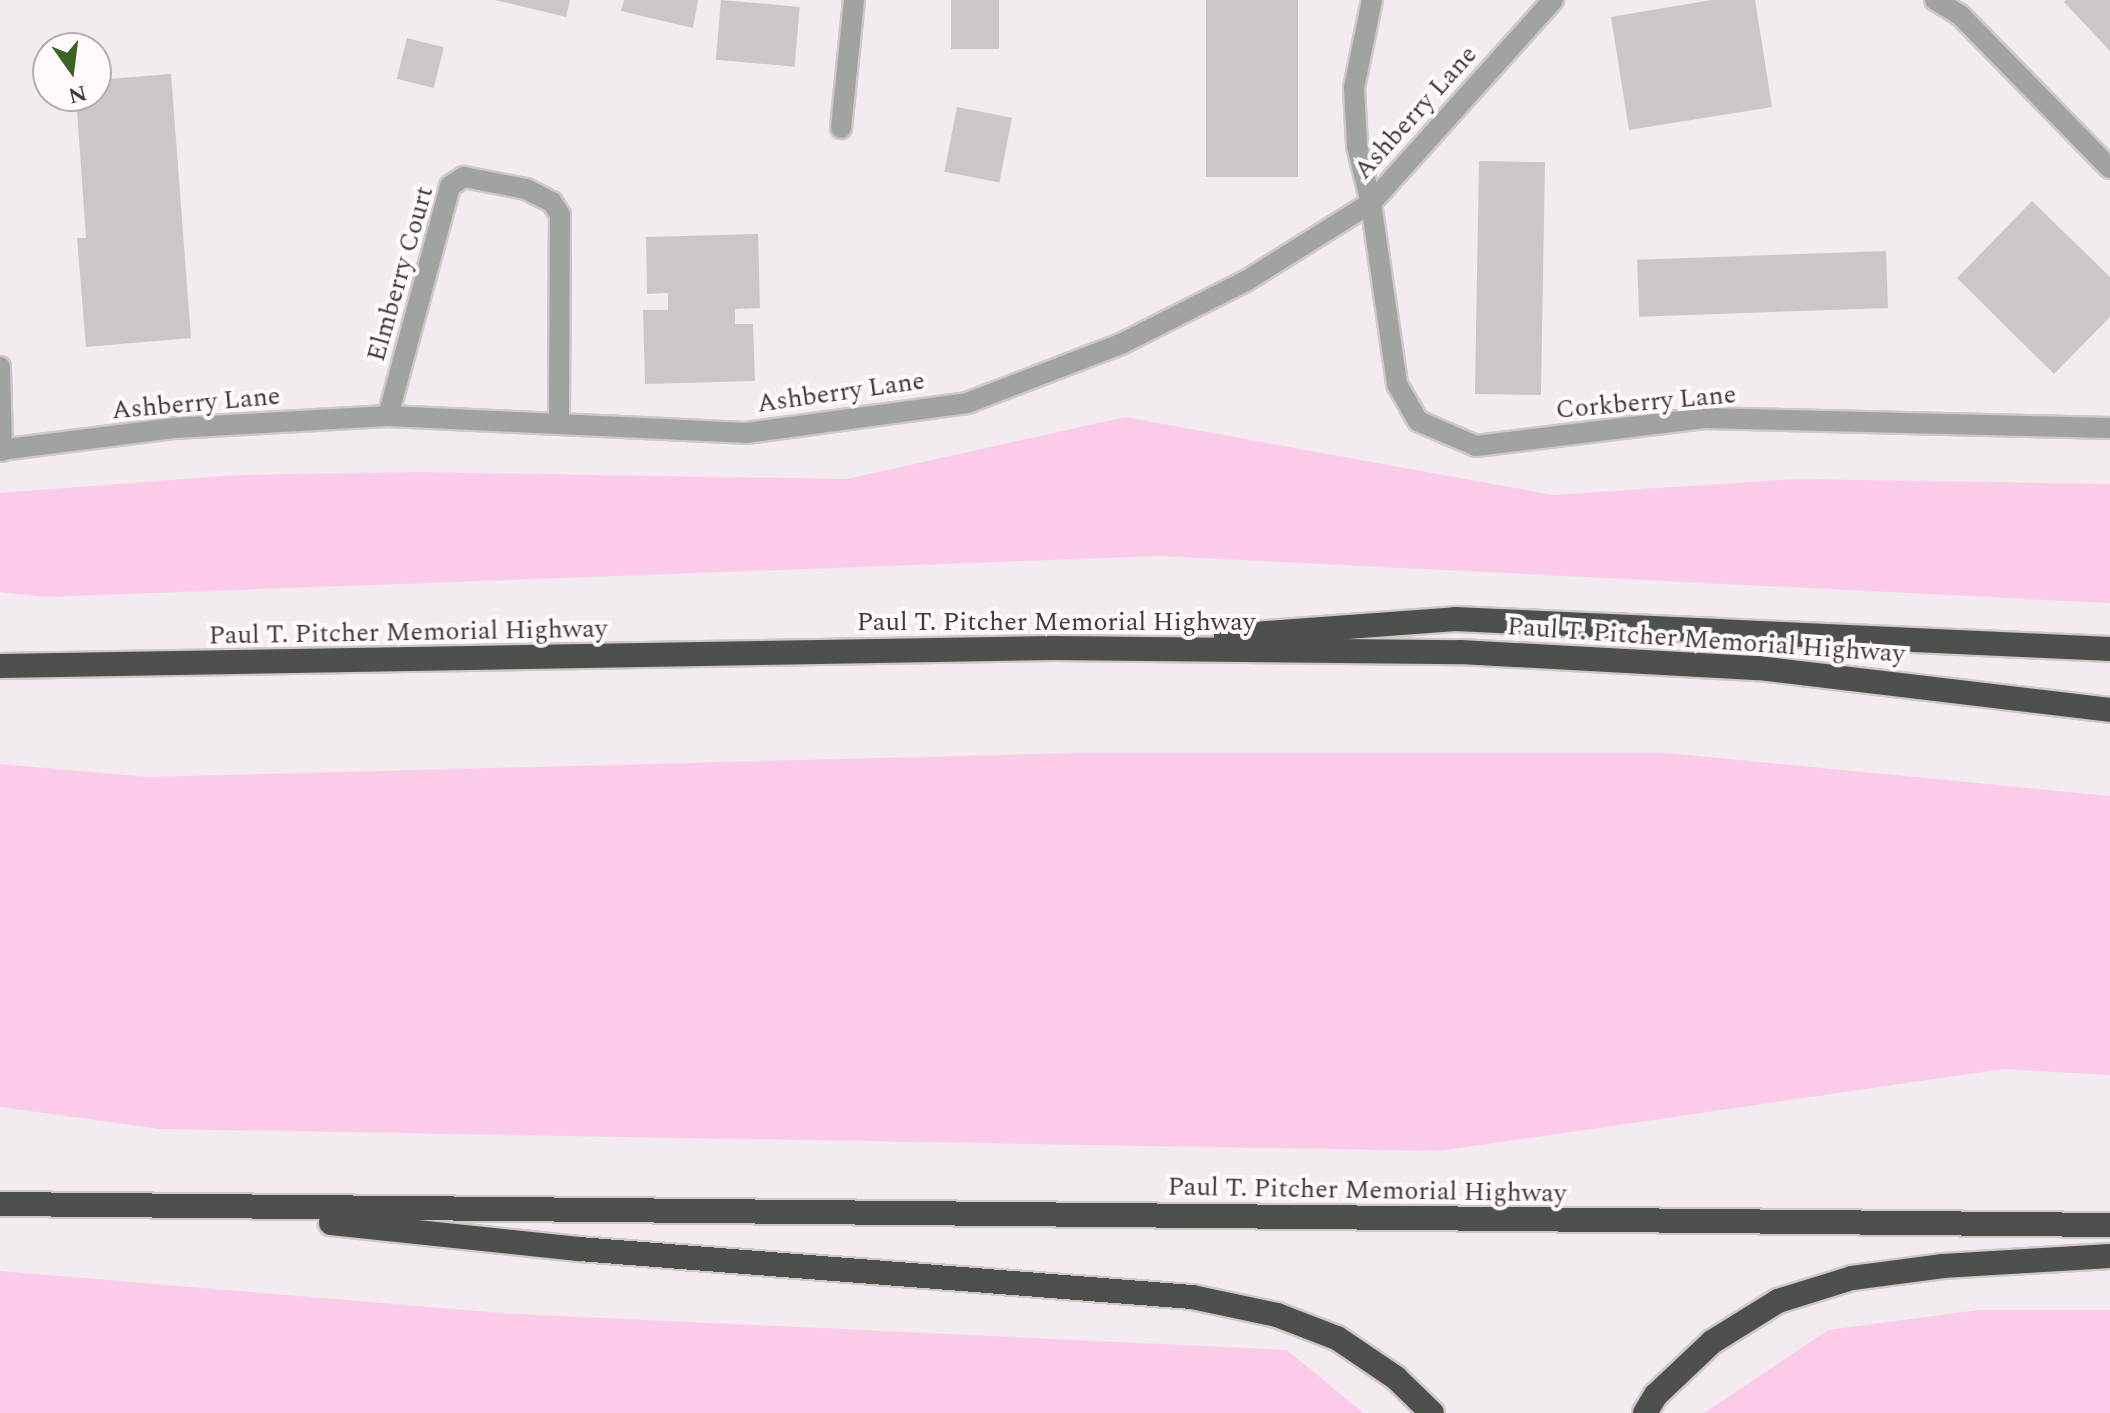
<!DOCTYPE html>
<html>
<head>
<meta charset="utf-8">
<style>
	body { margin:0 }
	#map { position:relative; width:2110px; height:1413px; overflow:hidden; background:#f2ebef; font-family:Spectral,serif }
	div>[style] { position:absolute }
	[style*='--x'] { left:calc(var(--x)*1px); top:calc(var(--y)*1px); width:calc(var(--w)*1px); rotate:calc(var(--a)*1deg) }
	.green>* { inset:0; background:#fccbea }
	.building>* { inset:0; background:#ccc5c9; transform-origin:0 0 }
	.roads { filter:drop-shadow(2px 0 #cec8cb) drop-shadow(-2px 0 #cec8cb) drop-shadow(0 2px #cec8cb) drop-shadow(0 -2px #cec8cb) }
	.minor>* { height:20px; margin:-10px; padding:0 10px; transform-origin:10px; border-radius:10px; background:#a1a3a0 }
	.highway>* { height:24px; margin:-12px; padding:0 12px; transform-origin:12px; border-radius:12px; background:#4d504b }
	span { translate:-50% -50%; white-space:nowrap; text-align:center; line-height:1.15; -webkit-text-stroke:8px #fff9fc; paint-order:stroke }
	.street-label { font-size:26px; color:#3e3b3d }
	.north { position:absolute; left:32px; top:32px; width:80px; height:80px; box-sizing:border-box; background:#fff9fc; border:2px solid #b2adb0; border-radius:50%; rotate:166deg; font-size:22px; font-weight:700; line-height:32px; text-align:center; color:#3e3b3d }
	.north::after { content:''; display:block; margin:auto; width:28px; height:36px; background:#3a6421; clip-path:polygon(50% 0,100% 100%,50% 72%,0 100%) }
</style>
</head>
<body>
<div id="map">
	<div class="green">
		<i style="clip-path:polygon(1125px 417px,1553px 495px,1797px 479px,2110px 484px,2110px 603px,1161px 556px,45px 597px,0 592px,0 493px,237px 475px,420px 472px,847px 479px)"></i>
		<i style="clip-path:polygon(1072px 753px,1667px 753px,2110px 796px,2110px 1075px,2003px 1069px,1439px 1151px,160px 1129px,0 1107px,0 764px,147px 777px)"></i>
		<i style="clip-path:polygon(0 1271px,500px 1313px,1287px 1350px,1363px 1413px,0 1413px)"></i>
		<i style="clip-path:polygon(1979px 1310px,2110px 1310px,2110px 1413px,1704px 1413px,1828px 1330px)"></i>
	</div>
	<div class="building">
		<i style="clip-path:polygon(495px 0,570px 0,566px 17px)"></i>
		<i style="clip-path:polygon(624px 0,698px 0,693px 28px,621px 11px)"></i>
		<i style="left:721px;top:0;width:79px;height:60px;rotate:5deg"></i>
		<i style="left:951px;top:0;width:48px;height:49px"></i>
		<i style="left:1206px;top:0;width:92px;height:177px"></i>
		<i style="clip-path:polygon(1711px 0,1755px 0,1772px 107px,1629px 130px,1611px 17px)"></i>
		<i style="clip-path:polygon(2066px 0,2110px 0,2110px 51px,2064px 2px)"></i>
		<i style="left:407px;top:38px;width:38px;height:42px;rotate:14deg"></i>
		<i style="clip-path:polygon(171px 74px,191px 338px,86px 347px,77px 238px,86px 238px,76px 96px,96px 96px,96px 80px)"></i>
		<i style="left:957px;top:107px;width:56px;height:66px;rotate:11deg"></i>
		<i style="left:1479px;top:161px;width:66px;height:233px;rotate:1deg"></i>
		<i style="clip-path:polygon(2032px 201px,2110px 277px,2110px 317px,2054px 374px,1957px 278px)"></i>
		<i style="clip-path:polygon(758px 234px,760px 308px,735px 309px,735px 324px,753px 324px,755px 381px,645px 384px,643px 310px,668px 310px,668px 293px,647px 294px,646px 237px)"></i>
		<i style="left:1886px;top:251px;width:57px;height:249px;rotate:88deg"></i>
	</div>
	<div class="roads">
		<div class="minor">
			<i style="--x:1372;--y:0;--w:90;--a:101.6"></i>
			<i style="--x:1354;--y:88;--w:58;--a:87"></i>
			<i style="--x:1357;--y:146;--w:59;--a:76.2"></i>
			<i style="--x:1371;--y:203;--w:183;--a:81.8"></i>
			<i style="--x:1397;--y:384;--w:43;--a:60.4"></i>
			<i style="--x:1418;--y:421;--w:63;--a:23.3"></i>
			<i style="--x:1476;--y:446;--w:230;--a:-7"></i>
			<i style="--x:1704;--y:418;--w:406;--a:1.4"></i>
			<i style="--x:1935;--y:0;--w:29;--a:31"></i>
			<i style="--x:1960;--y:15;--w:214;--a:45.6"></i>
			<i style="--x:841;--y:128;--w:129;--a:-84.2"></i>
			<i style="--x:0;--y:367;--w:84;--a:88.6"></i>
			<i style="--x:388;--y:416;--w:238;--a:-74.9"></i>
			<i style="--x:450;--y:186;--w:17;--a:-33"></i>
			<i style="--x:464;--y:177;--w:63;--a:11"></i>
			<i style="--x:526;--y:189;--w:29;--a:27"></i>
			<i style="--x:552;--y:202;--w:15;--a:58"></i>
			<i style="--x:560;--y:215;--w:207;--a:90.3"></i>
			<i style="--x:0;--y:450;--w:175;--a:-7.2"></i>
			<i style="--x:174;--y:428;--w:214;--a:-3.2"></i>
			<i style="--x:388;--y:416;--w:358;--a:2.7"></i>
			<i style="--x:746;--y:433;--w:223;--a:-7.7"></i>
			<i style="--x:967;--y:403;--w:167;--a:-21"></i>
			<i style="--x:1123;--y:343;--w:138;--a:-26.8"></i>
			<i style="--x:1246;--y:281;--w:147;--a:-32"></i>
			<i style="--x:1371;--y:203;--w:273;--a:-48.1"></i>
		</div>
		<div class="highway">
			<i style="--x:1226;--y:636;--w:230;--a:-4.2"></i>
			<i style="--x:1455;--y:619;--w:656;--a:2.62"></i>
			<i style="--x:0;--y:666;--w:1054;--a:-0.98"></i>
			<i style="--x:1054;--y:648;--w:406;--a:0.6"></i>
			<i style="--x:1460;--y:652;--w:299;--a:3.1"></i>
			<i style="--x:1759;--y:668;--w:354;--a:6.8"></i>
			<i style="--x:0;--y:1204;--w:2110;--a:0.57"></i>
			<i style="--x:331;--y:1223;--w:249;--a:6"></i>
			<i style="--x:579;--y:1249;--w:615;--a:4.48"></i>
			<i style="--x:1192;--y:1297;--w:87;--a:12"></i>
			<i style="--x:1277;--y:1315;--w:64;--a:21"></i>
			<i style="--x:1337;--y:1338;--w:71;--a:34.1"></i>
			<i style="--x:1396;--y:1378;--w:50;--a:44.2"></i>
			<i style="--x:1645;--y:1413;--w:21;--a:-59"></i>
			<i style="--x:1656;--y:1395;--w:77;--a:-43.4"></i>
			<i style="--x:1712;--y:1342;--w:78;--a:-31.8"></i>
			<i style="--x:1778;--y:1301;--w:77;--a:-17.3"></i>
			<i style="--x:1852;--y:1278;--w:92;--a:-7.5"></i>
			<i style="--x:1943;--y:1266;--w:167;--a:-3.4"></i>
		</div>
	</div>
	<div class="street-label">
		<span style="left:1416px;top:113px;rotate:-48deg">Ashberry Lane</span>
		<span style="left:401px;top:274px;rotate:-74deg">Elmberry Court</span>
		<span style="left:841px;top:393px;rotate:-8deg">Ashberry Lane</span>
		<span style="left:1646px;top:403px;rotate:-5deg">Corkberry Lane</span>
		<span style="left:196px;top:404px;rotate:-5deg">Ashberry Lane</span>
		<span style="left:1056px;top:623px">Paul T. Pitcher Memorial Highway</span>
		<span style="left:408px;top:633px;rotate:-1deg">Paul T. Pitcher Memorial Highway</span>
		<span style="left:1706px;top:641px;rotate:4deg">Paul T. Pitcher Memorial Highway</span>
		<span style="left:1367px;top:1191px;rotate:1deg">Paul T. Pitcher Memorial Highway</span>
	</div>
	<div class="north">N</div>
</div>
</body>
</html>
